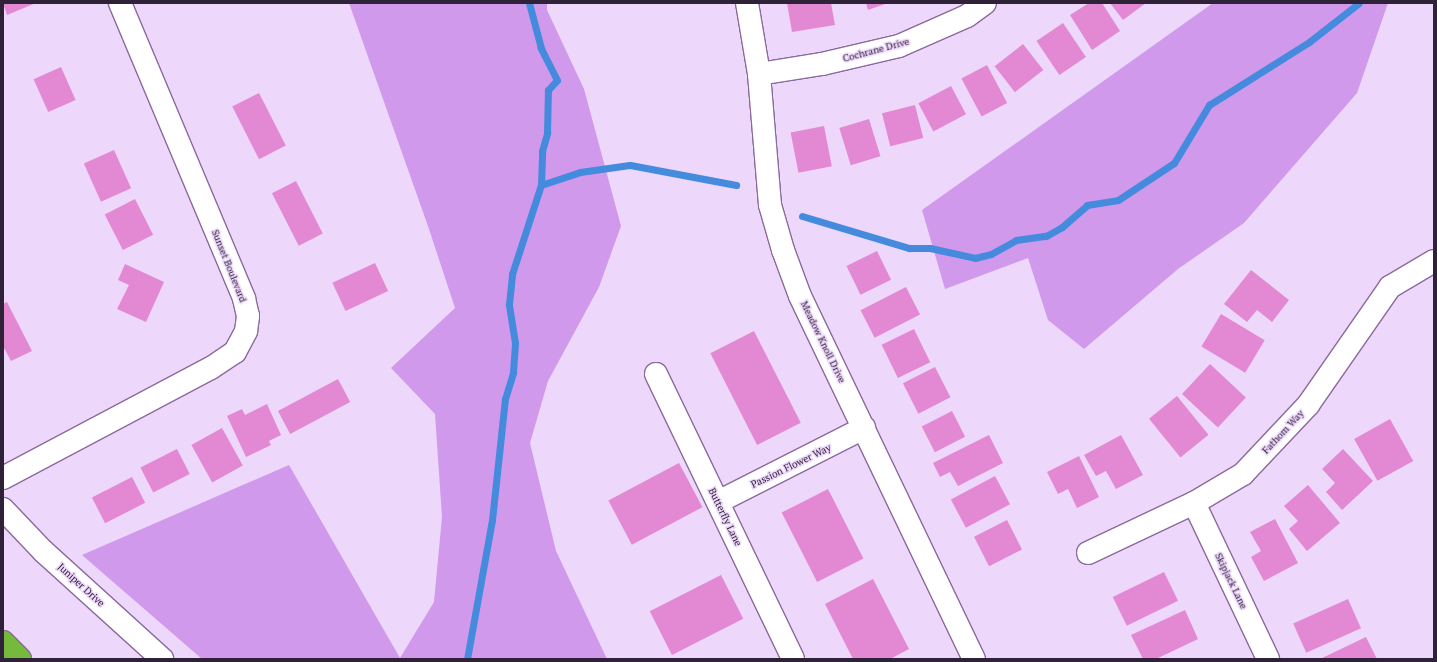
<!DOCTYPE html>
<html>
<head>
<meta charset="utf-8">
<style>
	body { margin:0 }
	#map { position:relative; width:1437px; height:662px; overflow:hidden; background:#edd7fa; font-family:"PT Serif",serif }
	div>[style] { position:absolute }
	[style*='--x'] { left:calc(var(--x)*1px); top:calc(var(--y)*1px); width:calc(var(--w)*1px); rotate:calc(var(--a)*1deg) }
	.green>* { inset:0; background:#d099ec }
	.stream>* { height:7px; margin:-3.5px; padding:0 3.5px; transform-origin:3.5px; border-radius:3.5px; background:#448bdd }
	.building>* { inset:0; background:#e389d3; transform-origin:0 0 }
	.roads { filter:drop-shadow(1px 0 #8b699d) drop-shadow(-1px 0 #8b699d) drop-shadow(0 1px #8b699d) drop-shadow(0 -1px #8b699d) }
	.minor>* { height:22px; margin:-11px; padding:0 11px; transform-origin:11px; border-radius:11px; background:#fff }
	.highway>* { height:22px; margin:-11px; padding:0 11px; transform-origin:11px; border-radius:11px; background:#75ba3d }
	span { translate:-50% -50%; white-space:nowrap; text-align:center; line-height:1.15; -webkit-text-stroke:3px #edd7fa; paint-order:stroke }
	.street-label { font-size:10px; color:#2f2137 }
	.frame { position:absolute; inset:0; border:4px solid #2f2137; pointer-events:none }
</style>
</head>
<body>
<div id="map">
	<div class="green">
		<i style="clip-path:polygon(349px 3px,547px 3px,547px 10px,584px 89px,621px 226px,599px 287px,548px 381px,530px 443px,556px 551px,607px 659px,202px 659px,82px 555px,289px 465px,400px 658px,434px 602px,442px 517px,435px 414px,391px 368px,455px 308px,429px 229px)"></i>
		<i style="clip-path:polygon(1213px 3px,1388px 3px,1357px 93px,1244px 223px,1178px 269px,1084px 349px,1048px 320px,1028px 258px,945px 289px,922px 210px)"></i>
	</div>
	<div class="stream">
		<i style="--x:541;--y:185;--w:41;--a:-18.4"></i>
		<i style="--x:580;--y:172;--w:50;--a:-8"></i>
		<i style="--x:630;--y:165;--w:108;--a:10.7"></i>
		<i style="--x:802;--y:216;--w:112;--a:16.7"></i>
		<i style="--x:909;--y:248;--w:21;--a:0"></i>
		<i style="--x:930;--y:248;--w:46;--a:12.5"></i>
		<i style="--x:975;--y:258;--w:16;--a:-14"></i>
		<i style="--x:991;--y:254;--w:29;--a:-29"></i>
		<i style="--x:1016;--y:240;--w:30;--a:-8"></i>
		<i style="--x:1046;--y:236;--w:18;--a:-29"></i>
		<i style="--x:1062;--y:227;--w:33;--a:-41"></i>
		<i style="--x:1087;--y:205;--w:31;--a:-9"></i>
		<i style="--x:1118;--y:200;--w:67;--a:-33.5"></i>
		<i style="--x:1174;--y:163;--w:68;--a:-58.9"></i>
		<i style="--x:1209;--y:105;--w:118;--a:-32.2"></i>
		<i style="--x:1309;--y:42;--w:63;--a:-38"></i>
		<i style="--x:467;--y:659;--w:141;--a:-79.8"></i>
		<i style="--x:492;--y:520;--w:122;--a:-83.9"></i>
		<i style="--x:505;--y:399;--w:28;--a:-73"></i>
		<i style="--x:513;--y:372;--w:29;--a:-86"></i>
		<i style="--x:515;--y:343;--w:39;--a:-99"></i>
		<i style="--x:509;--y:304;--w:30;--a:-84"></i>
		<i style="--x:512;--y:274;--w:94;--a:-72"></i>
		<i style="--x:541;--y:185;--w:34;--a:-88"></i>
		<i style="--x:542;--y:151;--w:19;--a:-74"></i>
		<i style="--x:547;--y:133;--w:43;--a:-88.7"></i>
		<i style="--x:548;--y:90;--w:13;--a:-48"></i>
		<i style="--x:557;--y:80;--w:36;--a:-117"></i>
		<i style="--x:541;--y:48;--w:47;--a:-104.9"></i>
	</div>
	<div class="building">
		<i style="clip-path:polygon(3px 3px,36px 3px,7px 15px)"></i>
		<i style="clip-path:polygon(787px 3px,831px 3px,835px 25px,792px 32px)"></i>
		<i style="clip-path:polygon(866px 3px,888px 3px,868px 10px)"></i>
		<i style="clip-path:polygon(1089px 3px,1102px 3px,1120px 31px,1092px 50px,1070px 15px)"></i>
		<i style="clip-path:polygon(1110px 3px,1146px 3px,1123px 20px)"></i>
		<i style="left:1063px;top:23px;width:41px;height:32px;rotate:56deg"></i>
		<i style="left:1023px;top:44px;width:33px;height:36px;rotate:52deg"></i>
		<i style="left:987px;top:65px;width:43px;height:29px;rotate:62deg"></i>
		<i style="left:61px;top:67px;width:36px;height:30px;rotate:66deg"></i>
		<i style="left:951px;top:86px;width:32px;height:37px;rotate:62deg"></i>
		<i style="left:259px;top:93px;width:59px;height:30px;rotate:63deg"></i>
		<i style="left:915px;top:105px;width:34px;height:34px;rotate:76deg"></i>
		<i style="left:869px;top:119px;width:39px;height:31px;rotate:73deg"></i>
		<i style="left:824px;top:126px;width:41px;height:34px;rotate:79deg"></i>
		<i style="left:114px;top:150px;width:42px;height:33px;rotate:66deg"></i>
		<i style="left:296px;top:181px;width:59px;height:27px;rotate:63deg"></i>
		<i style="left:135px;top:199px;width:40px;height:34px;rotate:63deg"></i>
		<i style="left:877px;top:251px;width:32px;height:34px;rotate:64deg"></i>
		<i style="left:375px;top:263px;width:31px;height:47px;rotate:65deg"></i>
		<i style="clip-path:polygon(125px 264px,164px 282px,146px 322px,117px 309px,129px 285px,118px 280px)"></i>
		<i style="clip-path:polygon(1251px 270px,1289px 300px,1272px 322px,1257px 310px,1247px 322px,1224px 304px)"></i>
		<i style="left:906px;top:287px;width:31px;height:51px;rotate:63deg"></i>
		<i style="clip-path:polygon(7px 302px,32px 351px,11px 361px,3px 346px,3px 304px)"></i>
		<i style="left:1221px;top:314px;width:51px;height:38px;rotate:31deg"></i>
		<i style="left:914px;top:329px;width:37px;height:36px;rotate:64deg"></i>
		<i style="left:754px;top:331px;width:103px;height:49px;rotate:63deg"></i>
		<i style="left:1210px;top:364px;width:49px;height:41px;rotate:43deg"></i>
		<i style="left:935px;top:367px;width:34px;height:36px;rotate:63deg"></i>
		<i style="left:338px;top:379px;width:26px;height:68px;rotate:62deg"></i>
		<i style="left:1177px;top:396px;width:50px;height:36px;rotate:51deg"></i>
		<i style="clip-path:polygon(267px 404px,281px 435px,269px 441px,271px 445px,246px 457px,227px 416px,242px 409px,245px 415px)"></i>
		<i style="left:952px;top:411px;width:29px;height:34px;rotate:63deg"></i>
		<i style="left:1390px;top:419px;width:48px;height:41px;rotate:61deg"></i>
		<i style="left:222px;top:428px;width:43px;height:35px;rotate:61deg"></i>
		<i style="clip-path:polygon(989px 435px,1003px 463px,958px 486px,950px 472px,940px 477px,933px 463px)"></i>
		<i style="clip-path:polygon(1121px 435px,1143px 475px,1116px 489px,1106px 471px,1096px 476px,1084px 455px)"></i>
		<i style="left:177px;top:449px;width:28px;height:41px;rotate:63deg"></i>
		<i style="clip-path:polygon(1343px 449px,1373px 481px,1342px 510px,1326px 492px,1335px 483px,1322px 469px)"></i>
		<i style="clip-path:polygon(1079px 456px,1099px 497px,1077px 508px,1068px 489px,1058px 494px,1047px 472px)"></i>
		<i style="left:679px;top:463px;width:50px;height:80px;rotate:62deg"></i>
		<i style="left:995px;top:476px;width:32px;height:50px;rotate:62deg"></i>
		<i style="left:132px;top:477px;width:29px;height:45px;rotate:63deg"></i>
		<i style="clip-path:polygon(1308px 485px,1340px 523px,1307px 551px,1289px 529px,1298px 521px,1284px 506px)"></i>
		<i style="left:828px;top:489px;width:78px;height:52px;rotate:63deg"></i>
		<i style="clip-path:polygon(1275px 519px,1298px 563px,1264px 581px,1251px 557px,1261px 551px,1250px 532px)"></i>
		<i style="left:1007px;top:520px;width:33px;height:37px;rotate:63deg"></i>
		<i style="left:1164px;top:572px;width:32px;height:57px;rotate:64deg"></i>
		<i style="left:721px;top:575px;width:49px;height:80px;rotate:63deg"></i>
		<i style="clip-path:polygon(873px 579px,909px 649px,890px 659px,853px 659px,825px 604px)"></i>
		<i style="left:1348px;top:599px;width:32px;height:60px;rotate:66deg"></i>
		<i style="clip-path:polygon(1185px 610px,1198px 639px,1156px 659px,1143px 659px,1131px 635px)"></i>
		<i style="clip-path:polygon(1366px 637px,1377px 659px,1320px 659px)"></i>
	</div>
	<div class="roads">
		<div class="minor">
			<i style="--x:747;--y:3;--w:72;--a:80.4"></i>
			<i style="--x:759;--y:74;--w:131;--a:85.2"></i>
			<i style="--x:770;--y:205;--w:47;--a:73.9"></i>
			<i style="--x:783;--y:250;--w:49;--a:69.7"></i>
			<i style="--x:800;--y:296;--w:403;--a:64.4"></i>
			<i style="--x:759;--y:74;--w:64;--a:-9"></i>
			<i style="--x:822;--y:64;--w:79;--a:-13.2"></i>
			<i style="--x:899;--y:46;--w:74;--a:-23.8"></i>
			<i style="--x:967;--y:16;--w:22;--a:-36"></i>
			<i style="--x:656;--y:374;--w:316;--a:64.3"></i>
			<i style="--x:3;--y:478;--w:235;--a:-27.9"></i>
			<i style="--x:211;--y:368;--w:29;--a:-34"></i>
			<i style="--x:235;--y:352;--w:24;--a:-62"></i>
			<i style="--x:246;--y:331;--w:15;--a:-82"></i>
			<i style="--x:248;--y:316;--w:18;--a:-103"></i>
			<i style="--x:244;--y:298;--w:320;--a:-112.8"></i>
			<i style="--x:718;--y:502;--w:164;--a:-26.9"></i>
			<i style="--x:1194;--y:503;--w:173;--a:64.6"></i>
			<i style="--x:3;--y:509;--w:58;--a:46.4"></i>
			<i style="--x:43;--y:551;--w:161;--a:42.2"></i>
			<i style="--x:1088;--y:553;--w:117;--a:-25.3"></i>
			<i style="--x:1194;--y:503;--w:57;--a:-30.6"></i>
			<i style="--x:1243;--y:474;--w:95;--a:-46.7"></i>
			<i style="--x:1308;--y:405;--w:144;--a:-55.2"></i>
			<i style="--x:1390;--y:287;--w:51;--a:-30.6"></i>
		</div>
		<div class="highway">
			<i style="--x:3;--y:642;--w:24;--a:45"></i>
		</div>
	</div>
	<div class="street-label">
		<span style="left:876px;top:50px;rotate:-15deg">Cochrane Drive</span>
		<span style="left:229px;top:266px;rotate:68deg">Sunset Boulevard</span>
		<span style="left:823px;top:342px;rotate:64deg">Meadow Knoll Drive</span>
		<span style="left:1283px;top:432px;rotate:-47deg">Fathom Way</span>
		<span style="left:791px;top:466px;rotate:-26deg">Passion Flower Way</span>
		<span style="left:725px;top:517px;rotate:64deg">Butterfly Lane</span>
		<span style="left:1231px;top:581px;rotate:64deg">Skipjack Lane</span>
		<span style="left:81px;top:585px;rotate:42deg">Juniper Drive</span>
	</div>
	<div class="frame"></div>
</div>
</body>
</html>
